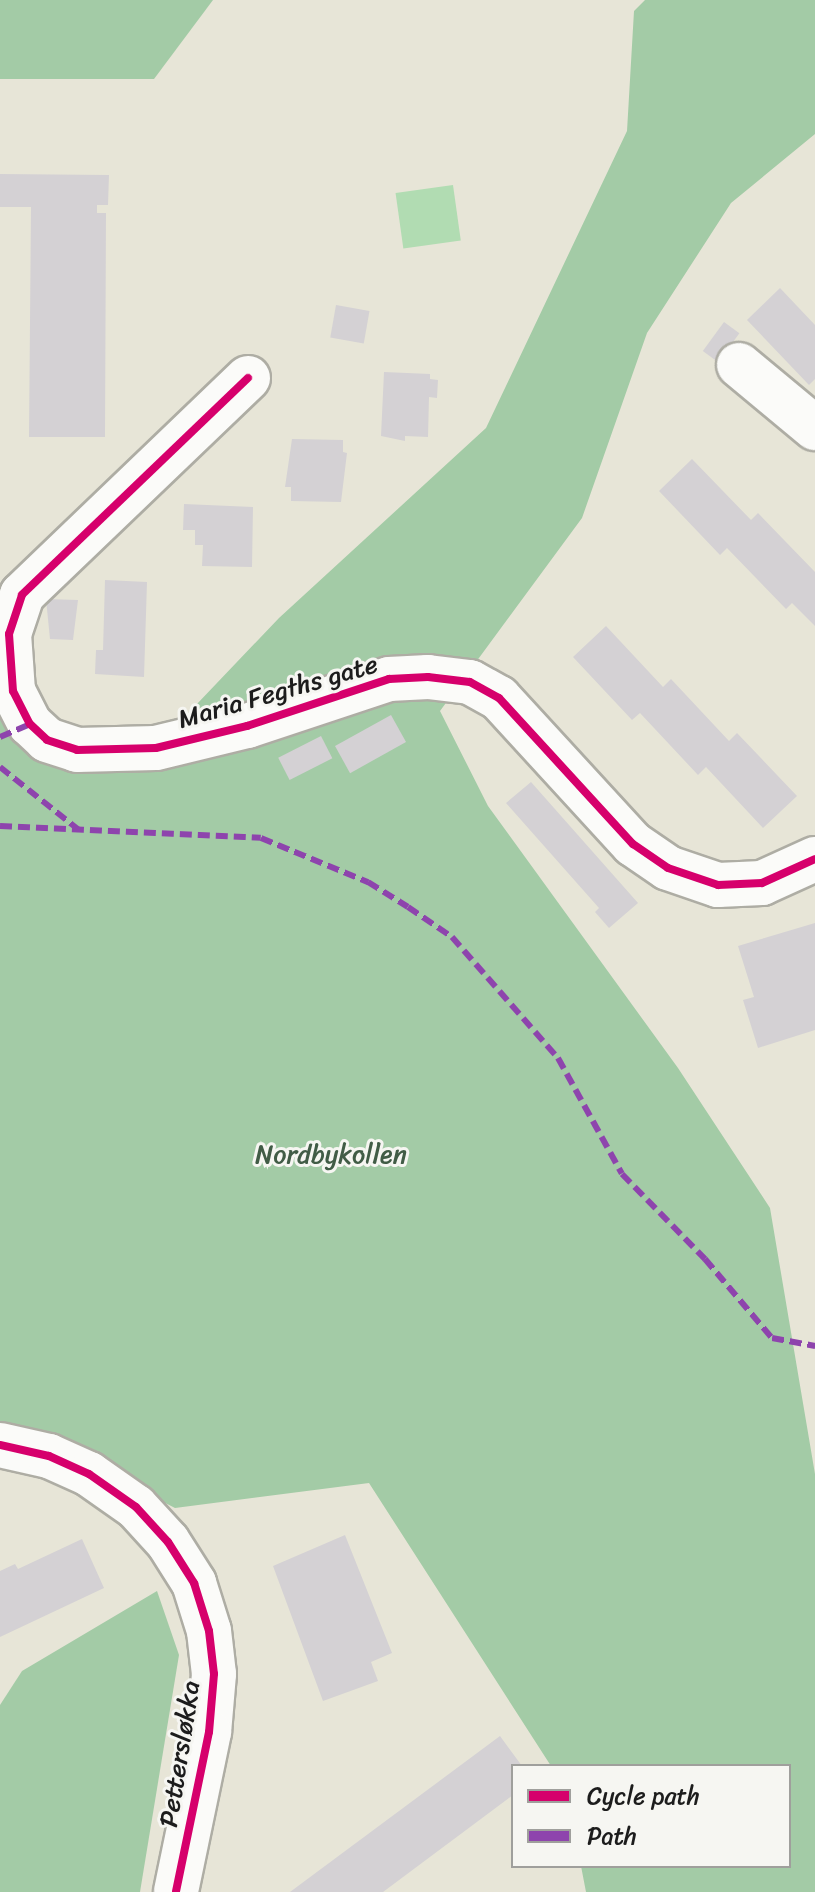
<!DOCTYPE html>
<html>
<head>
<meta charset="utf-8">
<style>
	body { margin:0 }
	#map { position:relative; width:815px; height:1892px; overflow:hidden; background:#e7e5d7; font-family:Sriracha,sans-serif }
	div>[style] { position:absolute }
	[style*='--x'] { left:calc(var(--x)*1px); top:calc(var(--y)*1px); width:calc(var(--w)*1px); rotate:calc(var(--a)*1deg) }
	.green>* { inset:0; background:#b1dcb2; transform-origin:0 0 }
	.forest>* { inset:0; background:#a3cba6 }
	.building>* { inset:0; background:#d4d1d4; transform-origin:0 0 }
	.roads { filter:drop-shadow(2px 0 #aeada4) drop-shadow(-2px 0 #aeada4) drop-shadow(0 2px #aeada4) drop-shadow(0 -2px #aeada4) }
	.minor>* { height:44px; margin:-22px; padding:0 22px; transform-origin:22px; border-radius:22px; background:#fbfbf9 }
	.quiet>* { height:6px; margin-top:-3px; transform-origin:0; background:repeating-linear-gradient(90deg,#8e44ad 0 12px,transparent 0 18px) }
	.cycleway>* { height:8px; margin:-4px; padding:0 4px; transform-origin:4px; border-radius:4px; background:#d6006c }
	span { translate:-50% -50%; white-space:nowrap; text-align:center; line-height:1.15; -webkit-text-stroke:6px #f6f6f2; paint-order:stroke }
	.street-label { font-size:26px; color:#1c1c1c }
	.park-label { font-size:26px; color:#415c46 }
	.legend { position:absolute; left:511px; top:1764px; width:280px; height:104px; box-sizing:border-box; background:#f6f6f2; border:2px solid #9f9f9c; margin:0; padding:10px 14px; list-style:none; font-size:24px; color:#1c1c1c }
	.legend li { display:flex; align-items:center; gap:16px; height:40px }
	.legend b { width:40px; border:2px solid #9f9f9c }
</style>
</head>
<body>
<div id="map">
	<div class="green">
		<i style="left:453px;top:185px;width:56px;height:58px;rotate:82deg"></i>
	</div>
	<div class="forest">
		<i style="clip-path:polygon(0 0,213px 0,154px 79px,0 79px)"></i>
		<i style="clip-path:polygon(645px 0,815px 0,815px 134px,731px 203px,647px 333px,582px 518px,440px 711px,488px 806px,678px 1068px,770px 1208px,815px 1474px,815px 1892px,586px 1892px,581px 1866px,789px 1866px,789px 1766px,551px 1766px,369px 1483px,175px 1508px,25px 1431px,0 1429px,0 691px,30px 724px,156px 747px,279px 618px,486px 428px,627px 131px,634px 11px)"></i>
		<i style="clip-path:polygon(157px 1591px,179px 1655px,140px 1892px,0 1892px,0 1705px,22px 1671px)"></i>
	</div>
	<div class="building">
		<i style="clip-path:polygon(0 174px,109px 175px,108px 205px,97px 205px,97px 213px,106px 213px,105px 437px,29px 437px,31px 207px,0 207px)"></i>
		<i style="clip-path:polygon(780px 288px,815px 325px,815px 379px,809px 385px,747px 320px)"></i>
		<i style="left:336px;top:305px;width:34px;height:33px;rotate:10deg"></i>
		<i style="left:724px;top:322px;width:19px;height:36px;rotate:36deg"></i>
		<i style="clip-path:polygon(384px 372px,430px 374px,430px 379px,438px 380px,437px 398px,429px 397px,428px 437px,405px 436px,405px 441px,381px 436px)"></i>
		<i style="clip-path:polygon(292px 439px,343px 440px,343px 452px,347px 453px,341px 502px,291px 501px,291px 487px,285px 487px)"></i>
		<i style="clip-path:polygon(692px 459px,751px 520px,758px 513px,815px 572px,815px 626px,792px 603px,786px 609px,727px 548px,720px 555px,659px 491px)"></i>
		<i style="clip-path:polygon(184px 504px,253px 507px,252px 567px,202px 566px,203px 545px,195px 545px,195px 530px,183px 530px)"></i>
		<i style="clip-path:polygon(105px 580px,147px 582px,144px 677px,95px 674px,96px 650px,103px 650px)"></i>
		<i style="clip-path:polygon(46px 599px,78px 600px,73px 640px,50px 639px)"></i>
		<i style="clip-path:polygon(606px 626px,663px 687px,671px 679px,729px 741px,737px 733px,797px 796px,763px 828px,706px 767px,698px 775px,640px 713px,632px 720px,573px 657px)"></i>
		<i style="left:391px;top:715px;width:31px;height:64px;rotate:61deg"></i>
		<i style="left:321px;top:736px;width:25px;height:48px;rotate:63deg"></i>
		<i style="clip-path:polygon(531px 782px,638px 903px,609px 928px,595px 912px,599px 908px,506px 803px)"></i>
		<i style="clip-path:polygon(815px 923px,815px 1030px,758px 1048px,743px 1000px,754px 997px,738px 946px)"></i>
		<i style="clip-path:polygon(345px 1535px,392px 1653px,371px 1662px,378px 1681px,323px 1701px,273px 1566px)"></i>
		<i style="clip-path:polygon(82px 1539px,104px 1588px,0 1637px,0 1571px,15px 1564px,18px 1569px)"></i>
		<i style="clip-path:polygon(500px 1736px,522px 1766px,513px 1766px,513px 1795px,383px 1892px,290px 1892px)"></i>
	</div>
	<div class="roads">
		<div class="minor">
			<i style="--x:739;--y:365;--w:99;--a:39.7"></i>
			<i style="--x:248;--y:378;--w:313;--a:136.2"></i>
			<i style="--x:22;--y:595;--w:41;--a:108.4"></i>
			<i style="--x:9;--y:634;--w:57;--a:86"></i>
			<i style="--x:13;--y:691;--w:37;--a:63"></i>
			<i style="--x:30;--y:724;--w:23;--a:43"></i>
			<i style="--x:47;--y:740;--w:32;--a:18"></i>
			<i style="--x:77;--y:750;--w:79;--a:-1.5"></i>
			<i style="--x:156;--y:748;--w:94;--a:-13.6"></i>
			<i style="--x:247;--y:726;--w:150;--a:-18.3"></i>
			<i style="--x:389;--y:679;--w:39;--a:-3"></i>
			<i style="--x:428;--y:677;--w:42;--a:6.8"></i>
			<i style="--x:470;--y:682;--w:33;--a:29"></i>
			<i style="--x:499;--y:698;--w:198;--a:47.5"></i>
			<i style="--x:633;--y:844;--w:42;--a:34.4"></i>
			<i style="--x:668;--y:868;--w:53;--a:18.8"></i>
			<i style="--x:718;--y:885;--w:44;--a:-2.6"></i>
			<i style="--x:762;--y:883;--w:58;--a:-24.4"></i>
			<i style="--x:0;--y:1445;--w:50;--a:12.7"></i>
			<i style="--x:49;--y:1456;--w:44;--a:24.2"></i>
			<i style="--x:89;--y:1474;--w:57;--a:35.1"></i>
			<i style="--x:136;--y:1507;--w:47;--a:47.6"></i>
			<i style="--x:168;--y:1542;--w:49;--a:57.6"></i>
			<i style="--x:194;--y:1583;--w:50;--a:72.6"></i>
			<i style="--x:209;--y:1631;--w:43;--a:83.4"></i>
			<i style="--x:214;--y:1674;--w:58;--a:94.9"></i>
			<i style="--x:209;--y:1732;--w:163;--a:101.7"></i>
		</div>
	</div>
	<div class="quiet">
		<i style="--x:0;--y:737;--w:33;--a:-23"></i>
		<i style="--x:0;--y:767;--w:101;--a:38.6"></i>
		<i style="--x:0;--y:826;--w:261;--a:2.6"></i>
		<i style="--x:261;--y:838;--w:116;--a:22.4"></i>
		<i style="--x:368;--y:882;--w:47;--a:32"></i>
		<i style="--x:408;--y:907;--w:53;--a:34.3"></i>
		<i style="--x:452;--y:937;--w:161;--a:48.8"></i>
		<i style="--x:558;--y:1058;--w:132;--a:61.1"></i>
		<i style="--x:622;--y:1174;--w:119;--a:45.7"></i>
		<i style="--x:705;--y:1259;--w:104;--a:49.7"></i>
		<i style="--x:772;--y:1338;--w:44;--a:10.5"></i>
	</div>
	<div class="cycleway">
		<i style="--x:248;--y:378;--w:313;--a:136.2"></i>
		<i style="--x:22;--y:595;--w:41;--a:108.4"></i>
		<i style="--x:9;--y:634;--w:57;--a:86"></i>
		<i style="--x:13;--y:691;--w:37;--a:63"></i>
		<i style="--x:30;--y:724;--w:23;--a:43"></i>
		<i style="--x:47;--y:740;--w:32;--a:18"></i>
		<i style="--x:77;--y:750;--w:79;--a:-1.5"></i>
		<i style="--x:156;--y:748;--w:94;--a:-13.6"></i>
		<i style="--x:247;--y:726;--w:150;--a:-18.3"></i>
		<i style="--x:389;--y:679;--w:39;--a:-3"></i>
		<i style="--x:428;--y:677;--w:42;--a:6.8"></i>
		<i style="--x:470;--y:682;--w:33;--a:29"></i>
		<i style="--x:499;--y:698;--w:198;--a:47.5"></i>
		<i style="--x:633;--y:844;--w:42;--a:34.4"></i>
		<i style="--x:668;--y:868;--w:53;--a:18.8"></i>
		<i style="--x:718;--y:885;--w:44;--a:-2.6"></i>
		<i style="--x:762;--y:883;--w:58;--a:-24.4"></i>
		<i style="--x:0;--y:1445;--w:50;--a:12.7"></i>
		<i style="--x:49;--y:1456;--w:44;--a:24.2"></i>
		<i style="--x:89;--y:1474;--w:57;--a:35.1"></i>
		<i style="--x:136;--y:1507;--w:47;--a:47.6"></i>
		<i style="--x:168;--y:1542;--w:49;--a:57.6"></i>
		<i style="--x:194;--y:1583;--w:50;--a:72.6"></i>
		<i style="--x:209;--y:1631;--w:43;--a:83.4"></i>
		<i style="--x:214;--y:1674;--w:58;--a:94.9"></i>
		<i style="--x:209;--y:1732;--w:163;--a:101.7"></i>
	</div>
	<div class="street-label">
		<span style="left:278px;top:692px;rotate:-16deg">Maria Fegths gate</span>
		<span style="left:180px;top:1754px;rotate:-81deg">Pettersløkka</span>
	</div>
	<div class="park-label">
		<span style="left:331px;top:1155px">Nordbykollen</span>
	</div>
	<ul class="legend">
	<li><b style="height:10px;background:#d6006c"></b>Cycle path</li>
	<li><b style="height:10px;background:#8e44ad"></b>Path</li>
	</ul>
</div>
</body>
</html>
